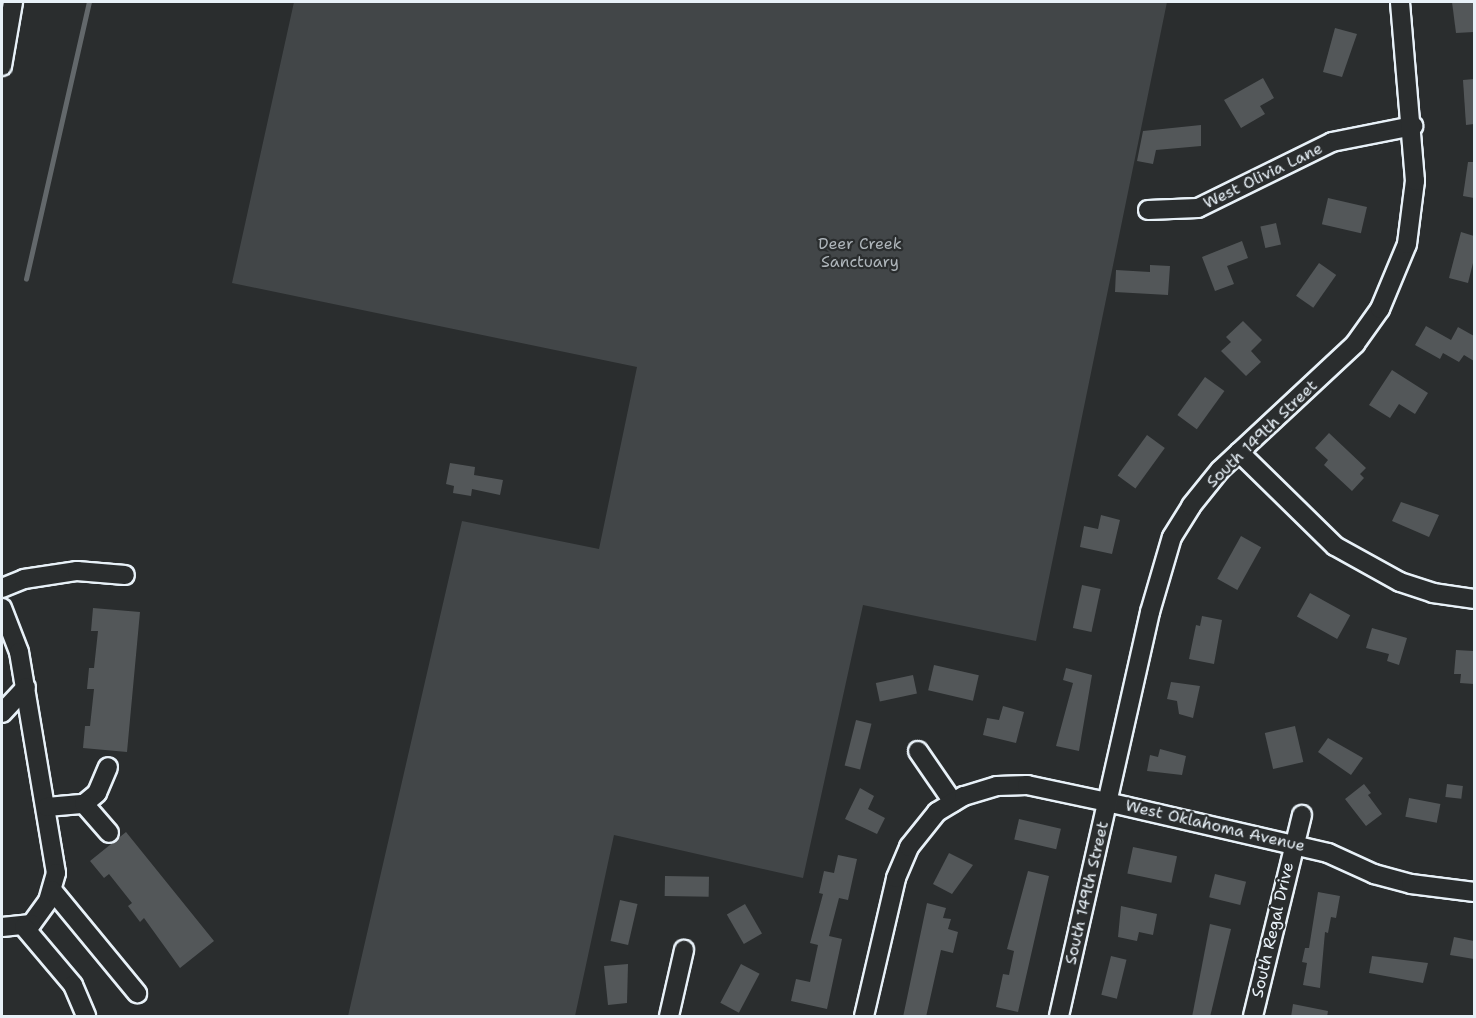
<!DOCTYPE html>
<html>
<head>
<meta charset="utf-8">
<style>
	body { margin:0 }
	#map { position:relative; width:1476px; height:1018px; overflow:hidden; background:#2a2d2e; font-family:"Shantell Sans",sans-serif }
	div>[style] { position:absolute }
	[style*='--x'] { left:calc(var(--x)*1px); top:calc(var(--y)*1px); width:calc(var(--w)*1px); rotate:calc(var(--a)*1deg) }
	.green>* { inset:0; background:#424648 }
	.stream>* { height:4.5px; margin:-2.25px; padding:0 2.25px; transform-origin:2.25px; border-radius:2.25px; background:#63686b }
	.building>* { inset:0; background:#535759; transform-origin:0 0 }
	.roads { filter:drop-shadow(2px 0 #e8f1f8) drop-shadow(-2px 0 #e8f1f8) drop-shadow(0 2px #e8f1f8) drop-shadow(0 -2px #e8f1f8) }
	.minor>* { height:18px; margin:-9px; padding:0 9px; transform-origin:9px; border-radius:9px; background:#2a2d2e }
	span { translate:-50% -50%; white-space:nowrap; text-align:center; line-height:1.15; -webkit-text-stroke:4.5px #2a2d2e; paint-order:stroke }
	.street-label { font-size:16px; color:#e8f1f8 }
	.park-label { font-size:16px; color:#aeb5ba }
	.frame { position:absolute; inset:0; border:3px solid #e8f1f8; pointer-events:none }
</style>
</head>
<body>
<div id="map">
	<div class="green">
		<i style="clip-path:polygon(294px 2px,1167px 2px,1036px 641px,863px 605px,803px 878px,614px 835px,575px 1016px,348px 1016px,462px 521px,599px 549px,637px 367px,232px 283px)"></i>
	</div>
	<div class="stream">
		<i style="--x:26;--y:279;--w:284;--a:-77.2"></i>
	</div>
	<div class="building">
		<i style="clip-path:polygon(1452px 2px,1474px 2px,1474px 32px,1456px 33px)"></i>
		<i style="clip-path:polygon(1335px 28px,1357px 34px,1342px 77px,1323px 72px)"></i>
		<i style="clip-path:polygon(1263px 78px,1274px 98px,1260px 106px,1265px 114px,1241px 128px,1224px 100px)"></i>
		<i style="clip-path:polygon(1474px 79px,1474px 124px,1466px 125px,1463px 80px)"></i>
		<i style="clip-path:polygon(1201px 125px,1201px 146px,1156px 150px,1153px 164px,1137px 161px,1143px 131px)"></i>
		<i style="clip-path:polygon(1468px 162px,1474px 162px,1474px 198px,1463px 196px)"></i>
		<i style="left:1328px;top:198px;width:40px;height:27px;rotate:13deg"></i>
		<i style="left:1276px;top:223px;width:22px;height:16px;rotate:77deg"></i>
		<i style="clip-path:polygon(1461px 232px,1474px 236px,1474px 259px,1468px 283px,1449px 278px)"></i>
		<i style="clip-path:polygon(1242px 241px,1248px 258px,1227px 266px,1234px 284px,1215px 291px,1202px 257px)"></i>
		<i style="left:1319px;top:263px;width:21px;height:40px;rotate:35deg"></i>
		<i style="clip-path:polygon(1150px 265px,1170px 266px,1168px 295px,1115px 292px,1116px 270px,1150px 272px)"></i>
		<i style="clip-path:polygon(1243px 321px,1262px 340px,1251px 351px,1261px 362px,1246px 376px,1221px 351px,1231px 342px,1226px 337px)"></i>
		<i style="clip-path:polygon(1426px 326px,1451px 340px,1458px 327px,1474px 336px,1474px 361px,1464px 355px,1459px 362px,1443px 353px,1440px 359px,1415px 345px)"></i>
		<i style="clip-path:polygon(1392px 370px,1428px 393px,1415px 414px,1399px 404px,1390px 418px,1369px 405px)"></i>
		<i style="left:1205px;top:377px;width:24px;height:47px;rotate:36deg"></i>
		<i style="clip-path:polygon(1329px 433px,1366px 468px,1360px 474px,1364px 478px,1352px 491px,1324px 465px,1328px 460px,1315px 448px)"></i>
		<i style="left:1147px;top:435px;width:22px;height:50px;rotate:36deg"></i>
		<i style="clip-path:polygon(450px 463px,475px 467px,474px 475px,503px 480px,500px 495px,472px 489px,471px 496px,453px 493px,454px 486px,446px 484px)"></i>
		<i style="clip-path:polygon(1401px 502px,1439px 515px,1429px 537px,1392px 521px)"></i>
		<i style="clip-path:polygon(1101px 515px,1120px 520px,1112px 554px,1080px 547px,1084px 526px,1098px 529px)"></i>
		<i style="left:1241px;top:536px;width:23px;height:49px;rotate:29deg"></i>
		<i style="left:1082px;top:585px;width:19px;height:44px;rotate:12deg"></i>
		<i style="left:1310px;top:593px;width:46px;height:27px;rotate:29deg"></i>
		<i style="clip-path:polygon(93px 608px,140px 612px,127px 752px,83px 748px,85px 726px,90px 726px,94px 689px,87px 689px,89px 668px,94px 668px,98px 631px,91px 631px)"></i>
		<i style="clip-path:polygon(1202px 616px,1222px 620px,1214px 664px,1189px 659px,1196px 625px,1200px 626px)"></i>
		<i style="clip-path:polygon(1372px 628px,1407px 638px,1399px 665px,1387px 661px,1389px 654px,1366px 648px)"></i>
		<i style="clip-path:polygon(1456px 650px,1473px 651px,1474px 684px,1460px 683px,1461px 674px,1454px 674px)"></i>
		<i style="left:934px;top:665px;width:46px;height:26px;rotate:13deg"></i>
		<i style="clip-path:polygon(1066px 668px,1092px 675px,1079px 751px,1056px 746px,1073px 683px,1063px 680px)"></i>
		<i style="left:913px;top:675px;width:19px;height:38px;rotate:78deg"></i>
		<i style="clip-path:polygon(1171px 682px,1200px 686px,1193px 718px,1179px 714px,1177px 701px,1167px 699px)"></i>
		<i style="clip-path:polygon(1003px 706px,1024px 712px,1016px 743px,983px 735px,987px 718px,999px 720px)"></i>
		<i style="left:856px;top:720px;width:16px;height:47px;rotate:14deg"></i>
		<i style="left:1295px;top:726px;width:37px;height:31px;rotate:77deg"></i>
		<i style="clip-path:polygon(1328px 738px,1363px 758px,1351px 775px,1318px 752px)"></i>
		<i style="clip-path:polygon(1160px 749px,1186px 756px,1182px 775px,1147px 771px,1150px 755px,1158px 757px)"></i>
		<i style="clip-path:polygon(1364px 784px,1371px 793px,1368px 795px,1382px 814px,1366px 826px,1345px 799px)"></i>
		<i style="left:1447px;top:784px;width:16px;height:13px;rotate:7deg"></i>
		<i style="clip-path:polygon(860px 788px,874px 796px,868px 809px,885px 818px,877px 834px,845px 819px)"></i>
		<i style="left:1409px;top:798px;width:32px;height:19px;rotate:11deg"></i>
		<i style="left:1019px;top:819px;width:43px;height:21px;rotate:13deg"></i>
		<i style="clip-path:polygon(126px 832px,214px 941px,180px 968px,144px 918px,140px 922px,128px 906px,132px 903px,109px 874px,104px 878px,90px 861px)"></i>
		<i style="left:1133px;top:847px;width:45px;height:27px;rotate:12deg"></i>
		<i style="clip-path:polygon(949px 853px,973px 865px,952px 894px,933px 884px)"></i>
		<i style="clip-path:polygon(838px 855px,857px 859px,848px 900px,839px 898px,829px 936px,842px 939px,827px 1009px,791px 1001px,796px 979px,810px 982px,818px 945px,810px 943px,823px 894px,819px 893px,824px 871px,834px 873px)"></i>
		<i style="clip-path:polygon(1028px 871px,1049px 876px,1018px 1012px,996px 1007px,1003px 974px,1009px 975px,1014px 951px,1007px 949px)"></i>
		<i style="left:1215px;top:874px;width:32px;height:24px;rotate:14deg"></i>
		<i style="left:665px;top:876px;width:44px;height:20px;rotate:1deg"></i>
		<i style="clip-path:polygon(1318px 892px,1340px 896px,1336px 918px,1331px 917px,1328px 933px,1325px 932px,1320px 988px,1303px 985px,1307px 963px,1302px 962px,1305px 948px,1309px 948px)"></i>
		<i style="left:620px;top:900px;width:18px;height:42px;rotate:13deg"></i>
		<i style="clip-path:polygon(927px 903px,946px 908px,943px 918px,951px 919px,948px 929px,958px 932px,953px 953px,941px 950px,926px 1017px,903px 1017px)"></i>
		<i style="left:745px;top:904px;width:34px;height:21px;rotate:60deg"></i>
		<i style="clip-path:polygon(1121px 906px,1157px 914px,1153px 935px,1139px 932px,1137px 941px,1118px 937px)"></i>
		<i style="clip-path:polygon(1210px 924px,1231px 929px,1210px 1017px,1192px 1017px)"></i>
		<i style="clip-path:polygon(1454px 937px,1474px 941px,1474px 959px,1450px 955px)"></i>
		<i style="left:1111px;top:956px;width:16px;height:40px;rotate:14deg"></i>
		<i style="clip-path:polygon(1372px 956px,1428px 963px,1423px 983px,1369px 973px)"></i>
		<i style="clip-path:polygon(628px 964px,627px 1003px,608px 1005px,604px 966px)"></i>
		<i style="left:741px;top:964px;width:21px;height:44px;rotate:28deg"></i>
		<i style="clip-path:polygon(1293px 1004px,1328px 1011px,1327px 1017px,1291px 1017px)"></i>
	</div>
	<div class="roads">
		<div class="minor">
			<i style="--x:2;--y:66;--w:65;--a:-80.2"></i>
			<i style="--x:1148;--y:210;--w:50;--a:-2.3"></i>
			<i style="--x:1198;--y:208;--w:149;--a:-26.2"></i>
			<i style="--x:1332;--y:142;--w:83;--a:-11.2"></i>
			<i style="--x:1239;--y:452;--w:134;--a:44.4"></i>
			<i style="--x:1335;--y:546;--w:74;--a:29"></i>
			<i style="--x:1400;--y:582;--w:35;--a:18"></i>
			<i style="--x:1433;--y:593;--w:41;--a:8.3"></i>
			<i style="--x:2;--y:588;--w:24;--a:-22"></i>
			<i style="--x:24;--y:579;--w:54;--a:-8.6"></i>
			<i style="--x:77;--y:571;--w:48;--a:4.8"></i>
			<i style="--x:2;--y:608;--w:47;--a:68.9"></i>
			<i style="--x:19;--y:652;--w:224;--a:80.5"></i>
			<i style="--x:56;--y:873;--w:29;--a:106"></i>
			<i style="--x:48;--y:901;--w:29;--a:126"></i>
			<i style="--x:31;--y:924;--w:29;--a:174"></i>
			<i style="--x:2;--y:713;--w:35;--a:-47"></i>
			<i style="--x:918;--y:751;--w:62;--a:55.5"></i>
			<i style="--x:84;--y:804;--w:17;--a:-40"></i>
			<i style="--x:97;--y:793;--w:28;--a:-67"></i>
			<i style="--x:47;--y:807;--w:37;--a:-5"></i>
			<i style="--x:84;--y:804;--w:38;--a:49"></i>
			<i style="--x:52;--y:890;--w:134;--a:50.5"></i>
			<i style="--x:24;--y:927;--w:76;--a:49.8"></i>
			<i style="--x:73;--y:985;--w:34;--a:67"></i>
			<i style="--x:669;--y:1016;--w:68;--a:-77.2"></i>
			<i style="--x:864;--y:1016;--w:142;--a:-76.9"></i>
			<i style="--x:896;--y:878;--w:34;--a:-67"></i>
			<i style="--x:909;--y:847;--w:45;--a:-51.3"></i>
			<i style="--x:937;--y:812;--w:31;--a:-31"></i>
			<i style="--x:964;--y:796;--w:34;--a:-17"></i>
			<i style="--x:997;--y:786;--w:30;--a:-2"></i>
			<i style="--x:1027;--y:785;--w:82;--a:12"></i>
			<i style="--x:1107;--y:802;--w:227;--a:13"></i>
			<i style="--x:1328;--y:853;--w:51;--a:24.5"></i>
			<i style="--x:1374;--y:874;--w:38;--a:15"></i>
			<i style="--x:1411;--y:884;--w:64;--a:7.2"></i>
			<i style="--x:1059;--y:1016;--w:414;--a:-77.3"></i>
			<i style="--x:1150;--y:612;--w:78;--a:-73.7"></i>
			<i style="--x:1172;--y:537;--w:36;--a:-58"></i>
			<i style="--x:1191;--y:506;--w:46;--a:-51.1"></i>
			<i style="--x:1220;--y:470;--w:185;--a:-43"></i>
			<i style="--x:1355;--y:344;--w:43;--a:-54.5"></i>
			<i style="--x:1380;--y:309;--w:70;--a:-67.4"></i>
			<i style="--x:1407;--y:244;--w:64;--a:-82.8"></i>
			<i style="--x:1415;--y:181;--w:180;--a:-94.8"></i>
			<i style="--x:1253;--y:1016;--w:207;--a:-76.3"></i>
		</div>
	</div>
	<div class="street-label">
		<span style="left:1263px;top:176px;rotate:-26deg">West Olivia Lane</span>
		<span style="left:1262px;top:434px;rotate:-44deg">South 149th Street</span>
		<span style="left:1215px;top:826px;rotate:13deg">West Oklahoma Avenue</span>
		<span style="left:1087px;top:893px;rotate:-77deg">South 149th Street</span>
		<span style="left:1273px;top:930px;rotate:-77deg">South Regal Drive</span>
	</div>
	<div class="park-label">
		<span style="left:860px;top:253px">Deer Creek<br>Sanctuary</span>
	</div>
	<div class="frame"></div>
</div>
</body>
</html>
